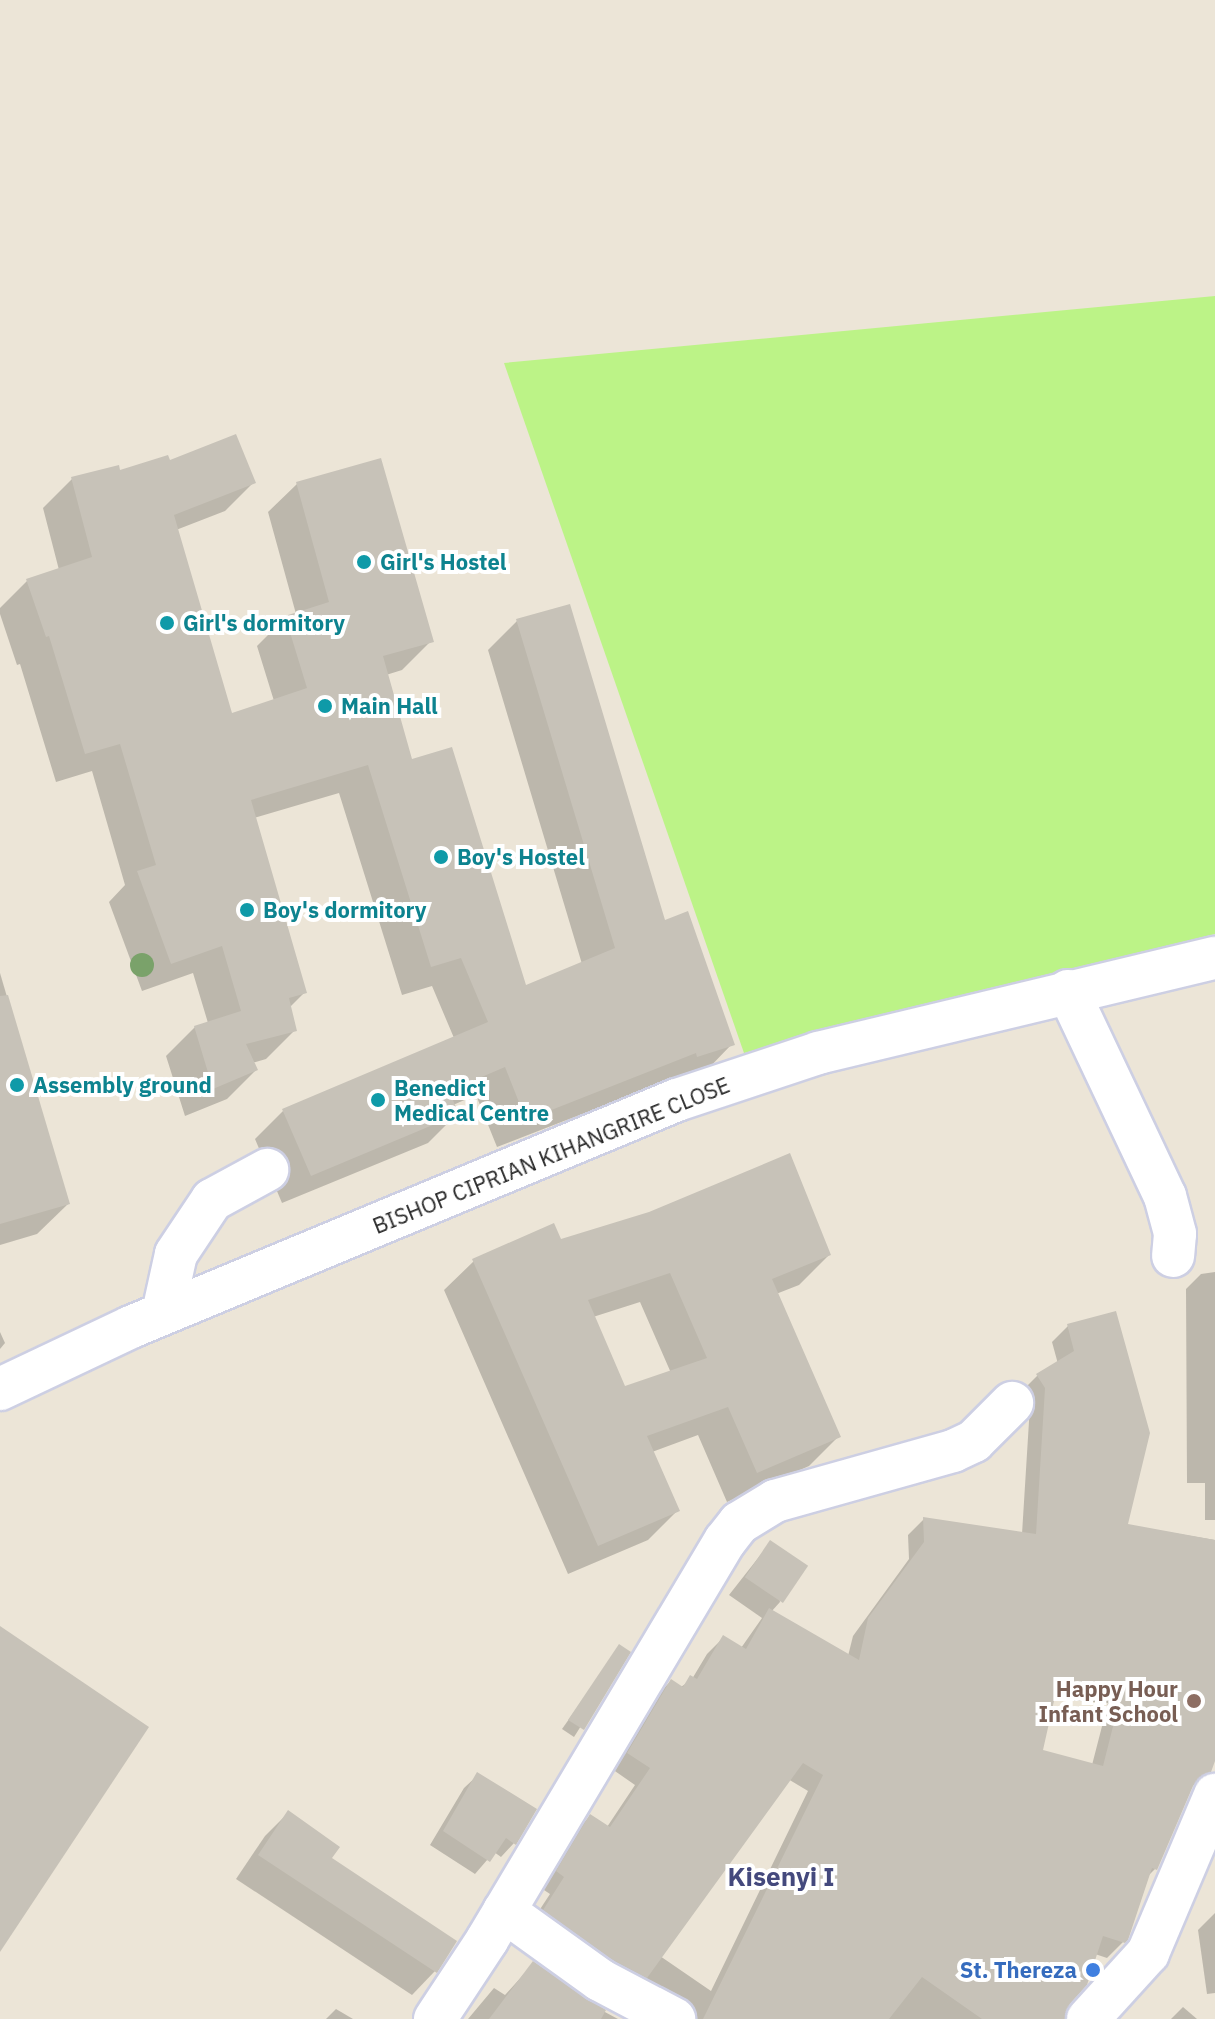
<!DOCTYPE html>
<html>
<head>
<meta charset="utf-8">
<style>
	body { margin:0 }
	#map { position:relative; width:1215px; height:2019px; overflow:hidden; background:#ece5d7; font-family:"IBM Plex Sans",sans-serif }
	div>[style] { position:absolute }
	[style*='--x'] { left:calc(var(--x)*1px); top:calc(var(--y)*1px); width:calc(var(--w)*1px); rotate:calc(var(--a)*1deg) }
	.pitch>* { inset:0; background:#bcf387 }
	.shadow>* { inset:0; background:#0003 }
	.building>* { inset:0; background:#c7c2b8; transform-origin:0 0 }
	.roads { filter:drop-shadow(2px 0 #cdcfe3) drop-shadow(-2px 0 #cdcfe3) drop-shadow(0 2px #cdcfe3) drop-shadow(0 -2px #cdcfe3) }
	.minor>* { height:42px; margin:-21px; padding:0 21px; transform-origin:21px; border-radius:21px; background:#fff }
	.trees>* { width:24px; height:24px; margin:-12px; border-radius:50%; background:#7aa26a }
	.dots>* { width:22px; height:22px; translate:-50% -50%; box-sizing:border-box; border:4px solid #fff; border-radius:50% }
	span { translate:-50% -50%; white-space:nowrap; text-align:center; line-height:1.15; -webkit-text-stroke:8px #fff; paint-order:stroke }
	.culture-label { font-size:22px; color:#0d838f; font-weight:700 }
	.left { translate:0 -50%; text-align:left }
	.street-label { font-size:22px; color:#282828 }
	.education-label { font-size:22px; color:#785e54; font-weight:700 }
	.right { translate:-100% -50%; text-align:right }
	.shop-label { font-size:22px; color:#366cbe; font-weight:700 }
	.quarter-label { font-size:26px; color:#44497d; font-weight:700 }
</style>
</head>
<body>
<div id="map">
	<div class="pitch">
		<i style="clip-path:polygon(1215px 296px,1215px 934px,744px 1053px,504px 363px)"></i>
	</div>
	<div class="shadow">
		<i style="clip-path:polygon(168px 462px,254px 482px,225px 511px,176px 530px,231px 715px,274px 701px,257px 646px,286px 617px,296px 614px,268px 512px,297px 484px,431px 641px,402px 670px,386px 675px,410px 762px,525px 988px,582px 964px,488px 650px,517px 621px,664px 922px,732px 1044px,704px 1073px,668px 1084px,667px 1081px,497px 1147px,476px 1095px,453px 1105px,457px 1114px,428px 1143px,282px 1203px,255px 1139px,284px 1110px,454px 1038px,432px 986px,402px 995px,339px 793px,254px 818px,305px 992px,289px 1008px,295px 1030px,266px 1059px,252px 1063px,256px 1070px,227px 1099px,185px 1116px,166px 1056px,195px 1027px,208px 1023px,193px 973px,142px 991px,109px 902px,125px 885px,92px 771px,56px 782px,20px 664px,17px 665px,0 614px,0 608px,27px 581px,59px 570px,43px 508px,72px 479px)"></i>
		<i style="clip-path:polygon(0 973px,68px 1204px,37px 1234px,0 1245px)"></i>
		<i style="clip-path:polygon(evenodd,560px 1242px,829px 1255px,799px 1285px,776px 1294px,839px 1436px,809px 1466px,727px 1502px,698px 1435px,652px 1452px,677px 1511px,648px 1540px,568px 1574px,444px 1290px,474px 1261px,560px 1242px,640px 1302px,671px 1373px,624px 1389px,593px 1317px,640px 1302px)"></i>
		<i style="clip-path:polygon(1215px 1272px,1215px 1520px,1205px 1520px,1205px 1483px,1187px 1483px,1186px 1289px,1201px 1274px)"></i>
		<i style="clip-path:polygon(evenodd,1068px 1326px,1126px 1525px,1215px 1540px,1215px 1755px,1209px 1770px,1190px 1788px,1155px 1869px,1147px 1877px,1126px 1939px,1107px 1958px,1095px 1954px,1063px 2013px,1064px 2019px,675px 2019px,529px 1926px,550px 1894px,541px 1888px,575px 1832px,590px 1816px,607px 1827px,635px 1785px,612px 1769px,655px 1697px,671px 1681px,681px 1687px,692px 1679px,707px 1654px,723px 1638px,741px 1648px,762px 1618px,729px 1595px,770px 1543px,780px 1602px,771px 1612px,848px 1656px,853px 1636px,909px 1559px,908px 1535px,924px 1519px,1022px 1534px,1030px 1405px,1021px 1392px,1037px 1376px,1058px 1364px,1052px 1342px,1068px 1326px,1052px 1699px,1108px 1703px,1092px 1765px,1040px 1752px,1052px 1699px,1068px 1326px,788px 1779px,808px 1791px,711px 1991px,660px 1956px,788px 1779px)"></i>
		<i style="clip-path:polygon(0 1332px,5px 1343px,0 1349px)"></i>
		<i style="clip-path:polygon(620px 1647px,628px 1652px,574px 1737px,562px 1729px)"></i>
		<i style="clip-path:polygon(478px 1775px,514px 1843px,501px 1857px,494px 1852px,475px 1874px,430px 1845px,464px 1788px)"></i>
		<i style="clip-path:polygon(288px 1813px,435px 1971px,412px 1995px,236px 1879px,265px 1836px)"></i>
		<i style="clip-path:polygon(1215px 1913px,1215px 1993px,1207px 1994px,1198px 1930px)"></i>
		<i style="clip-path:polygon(533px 1964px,588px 2003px,618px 2019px,468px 2019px,494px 1988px,505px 1995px)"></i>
		<i style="clip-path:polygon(1183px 2007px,1197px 2019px,1171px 2019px)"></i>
		<i style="clip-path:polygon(336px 2009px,353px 2019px,326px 2019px)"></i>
	</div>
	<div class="building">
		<i style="clip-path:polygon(236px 434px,256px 483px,174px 515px,232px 713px,307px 688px,285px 616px,329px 602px,296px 482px,381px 458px,434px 642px,383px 656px,412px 759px,452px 747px,526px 985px,615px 948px,516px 619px,570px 604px,665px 920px,688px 911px,735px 1045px,697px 1057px,696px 1053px,526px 1120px,505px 1067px,449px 1091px,459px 1114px,311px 1176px,282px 1109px,488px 1022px,461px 958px,431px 967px,368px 765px,251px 800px,307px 993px,289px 998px,297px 1031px,246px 1044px,258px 1070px,213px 1089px,194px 1026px,241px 1011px,222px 946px,171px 964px,137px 871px,156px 865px,120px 744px,85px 754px,49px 636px,46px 637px,26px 579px,92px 557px,71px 477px,119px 465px,120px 470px,168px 455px,170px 460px)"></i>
		<i style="clip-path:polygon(8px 995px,70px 1204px,0 1224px,0 996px)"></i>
		<i style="clip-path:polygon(evenodd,790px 1153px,831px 1255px,772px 1279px,841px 1437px,757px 1473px,728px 1407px,647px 1436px,680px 1511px,598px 1546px,472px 1259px,554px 1223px,561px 1239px,649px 1212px,790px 1153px,670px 1273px,707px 1358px,625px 1386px,588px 1300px,670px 1273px)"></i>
		<i style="clip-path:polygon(evenodd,1116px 1311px,1150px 1433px,1128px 1524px,1215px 1540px,1215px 1761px,1211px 1772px,1200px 1776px,1193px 1786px,1157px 1870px,1152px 1868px,1128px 1940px,1125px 1943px,1103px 1936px,1087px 1985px,1070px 2004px,1065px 2019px,982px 2019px,922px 1977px,889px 2019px,703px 2019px,823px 1775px,803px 1763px,647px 1978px,613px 1960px,543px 1910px,564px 1877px,556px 1871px,590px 1814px,610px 1827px,650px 1768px,627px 1753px,671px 1679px,683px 1687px,690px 1675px,697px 1679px,723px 1635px,746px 1649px,769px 1608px,859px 1660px,868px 1618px,924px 1542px,923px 1517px,1036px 1534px,1045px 1388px,1036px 1374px,1074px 1351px,1067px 1324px,1116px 1311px,1058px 1683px,1123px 1687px,1103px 1766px,1043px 1750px,1058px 1683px)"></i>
		<i style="left:770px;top:1540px;width:46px;height:45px;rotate:34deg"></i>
		<i style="clip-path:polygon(0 1626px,149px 1727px,0 1952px)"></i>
		<i style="clip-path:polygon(619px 1644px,631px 1652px,584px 1730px,568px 1720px)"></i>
		<i style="clip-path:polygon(477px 1772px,537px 1809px,516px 1845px,506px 1838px,490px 1862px,443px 1831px)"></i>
		<i style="clip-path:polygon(288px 1810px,340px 1847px,332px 1858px,457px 1941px,437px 1973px,258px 1855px)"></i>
		<i style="clip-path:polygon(533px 1961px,606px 2010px,601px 2019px,489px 2019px)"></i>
	</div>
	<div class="roads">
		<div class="minor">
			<i style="--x:1068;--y:991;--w:227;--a:64.7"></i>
			<i style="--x:1165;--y:1196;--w:39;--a:75"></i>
			<i style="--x:1175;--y:1234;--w:22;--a:95"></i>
			<i style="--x:163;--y:1313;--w:60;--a:-77.6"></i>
			<i style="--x:176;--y:1254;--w:65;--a:-56.3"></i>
			<i style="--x:212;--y:1200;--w:63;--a:-28.6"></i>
			<i style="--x:0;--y:1389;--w:145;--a:-25.3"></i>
			<i style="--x:131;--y:1327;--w:591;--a:-22.58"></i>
			<i style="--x:677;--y:1100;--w:149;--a:-18.4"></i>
			<i style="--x:818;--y:1053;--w:408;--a:-13.5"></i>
			<i style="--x:504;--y:1911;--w:118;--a:35.7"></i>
			<i style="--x:600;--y:1980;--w:84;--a:27.8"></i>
			<i style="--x:435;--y:2019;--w:95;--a:-56.6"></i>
			<i style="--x:487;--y:1940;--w:465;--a:-59.2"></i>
			<i style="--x:725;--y:1541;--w:23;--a:-52"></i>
			<i style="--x:739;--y:1523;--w:42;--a:-31.4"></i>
			<i style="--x:775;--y:1501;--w:185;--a:-15.7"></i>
			<i style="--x:953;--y:1451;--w:23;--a:-25"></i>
			<i style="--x:974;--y:1441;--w:54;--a:-45"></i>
			<i style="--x:1088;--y:2019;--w:89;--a:-47.7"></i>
			<i style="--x:1148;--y:1953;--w:172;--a:-67"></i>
		</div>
	</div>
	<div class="trees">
		<i style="left:142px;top:965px"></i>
	</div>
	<div class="dots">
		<i style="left:364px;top:562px;background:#0f9aa8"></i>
		<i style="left:167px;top:623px;background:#0f9aa8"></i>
		<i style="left:325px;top:706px;background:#0f9aa8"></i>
		<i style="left:441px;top:857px;background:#0f9aa8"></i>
		<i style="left:247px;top:910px;background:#0f9aa8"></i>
		<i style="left:17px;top:1085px;background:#0f9aa8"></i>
		<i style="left:378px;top:1100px;background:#0f9aa8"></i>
		<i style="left:1194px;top:1701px;background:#8d6e63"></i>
		<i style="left:1093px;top:1970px;background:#3f7fe0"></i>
	</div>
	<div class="culture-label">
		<span class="left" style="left:380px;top:562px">Girl's Hostel</span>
		<span class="left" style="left:183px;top:623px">Girl's dormitory</span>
		<span class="left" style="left:341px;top:706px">Main Hall</span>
		<span class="left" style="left:457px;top:857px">Boy's Hostel</span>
		<span class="left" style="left:263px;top:910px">Boy's dormitory</span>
		<span class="left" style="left:33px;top:1085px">Assembly ground</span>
		<span class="left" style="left:394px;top:1100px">Benedict<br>Medical Centre</span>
	</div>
	<div class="street-label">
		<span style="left:551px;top:1155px;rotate:-22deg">BISHOP CIPRIAN KIHANGRIRE CLOSE</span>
	</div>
	<div class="education-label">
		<span class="right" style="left:1178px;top:1701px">Happy Hour<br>Infant School</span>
	</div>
	<div class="shop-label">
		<span class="right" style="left:1077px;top:1970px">St. Thereza</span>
	</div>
	<div class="quarter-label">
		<span style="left:781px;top:1877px">Kisenyi I</span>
	</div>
</div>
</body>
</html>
